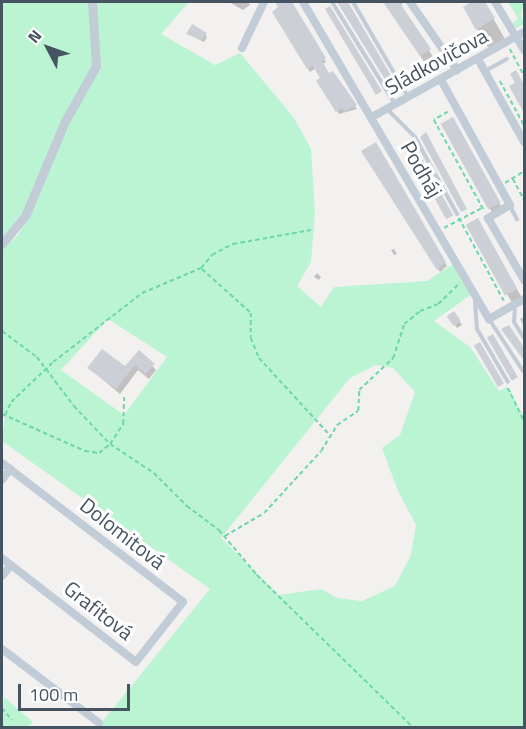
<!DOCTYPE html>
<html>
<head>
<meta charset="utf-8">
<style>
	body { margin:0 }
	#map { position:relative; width:526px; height:729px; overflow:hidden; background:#f3f0f0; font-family:"Titillium Web",sans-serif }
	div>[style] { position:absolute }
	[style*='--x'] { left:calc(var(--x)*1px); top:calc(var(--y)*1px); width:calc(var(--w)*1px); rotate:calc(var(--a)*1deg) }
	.green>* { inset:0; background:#baf4d3 }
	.shadow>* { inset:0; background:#0003; transform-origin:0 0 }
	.building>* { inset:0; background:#cccfd6; transform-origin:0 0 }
	.path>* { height:1.5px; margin-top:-0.75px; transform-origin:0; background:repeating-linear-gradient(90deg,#6ed7a8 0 4.5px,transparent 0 7.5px) }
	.service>* { height:4px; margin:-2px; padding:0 2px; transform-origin:2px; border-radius:2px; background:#c2ccd7 }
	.minor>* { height:8px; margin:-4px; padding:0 4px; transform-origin:4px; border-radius:4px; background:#c2ccd7 }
	.tertiary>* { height:9px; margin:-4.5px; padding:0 4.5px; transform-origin:4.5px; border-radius:4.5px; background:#c2ccd7 }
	span { translate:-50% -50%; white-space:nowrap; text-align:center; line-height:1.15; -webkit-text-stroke:6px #fff; paint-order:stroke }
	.street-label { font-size:21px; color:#465360 }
	.frame { position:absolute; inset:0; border:3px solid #465360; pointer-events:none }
	.north { position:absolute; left:18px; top:18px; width:60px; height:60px; -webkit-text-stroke:4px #fff; paint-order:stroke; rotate:311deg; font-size:16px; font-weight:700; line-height:24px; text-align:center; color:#465360 }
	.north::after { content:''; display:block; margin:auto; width:21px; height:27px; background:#465360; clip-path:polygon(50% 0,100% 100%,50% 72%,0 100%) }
	.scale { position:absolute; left:18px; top:684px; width:112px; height:27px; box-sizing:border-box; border:3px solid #465360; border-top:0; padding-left:8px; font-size:18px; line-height:21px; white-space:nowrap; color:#465360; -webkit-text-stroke:4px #fff; paint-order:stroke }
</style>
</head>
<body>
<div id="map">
	<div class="green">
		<i style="clip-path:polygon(evenodd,2px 2px,189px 2px,161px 34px,215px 65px,240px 53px,294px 118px,311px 149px,315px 213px,311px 262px,297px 286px,321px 307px,334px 287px,427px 281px,453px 264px,472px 294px,434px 321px,470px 347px,499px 391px,508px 387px,524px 417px,524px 727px,98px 727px,210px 589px,2px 441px,5px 416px,2px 413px,2px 251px,18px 235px,34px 207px,21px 214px,2px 239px,2px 2px,108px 319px,167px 357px,124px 415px,61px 370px,108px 319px,2px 2px,376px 365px,393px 368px,415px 392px,400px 435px,382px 448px,398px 491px,416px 525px,411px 555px,395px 586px,362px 601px,337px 598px,321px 589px,279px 595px,221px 538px,350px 378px,376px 365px)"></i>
		<i style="clip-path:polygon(508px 2px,524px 2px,521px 16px,524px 24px,517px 28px,512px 24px,518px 18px)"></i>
		<i style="clip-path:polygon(4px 697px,33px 722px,28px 727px,2px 727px)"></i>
	</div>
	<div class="shadow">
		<i style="clip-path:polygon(229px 2px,248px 2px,250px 5px,243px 10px)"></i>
		<i style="clip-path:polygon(277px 2px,288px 2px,326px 62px,322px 64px,329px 75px,333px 73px,357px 109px,339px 114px,318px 81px,322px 79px,316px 68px,310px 72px,274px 12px,280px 8px)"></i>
		<i style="clip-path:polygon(339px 2px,347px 2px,392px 81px,389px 83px)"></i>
		<i style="clip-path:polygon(384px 2px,402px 2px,401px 8px,436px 61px,427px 66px)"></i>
		<i style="clip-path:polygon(475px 2px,484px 2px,506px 41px,490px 51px,465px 8px)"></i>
		<i style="clip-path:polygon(188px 34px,205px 34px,207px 37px,204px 42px)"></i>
		<i style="left:453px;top:119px;width:104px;height:11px;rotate:61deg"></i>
		<i style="clip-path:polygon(375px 144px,447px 266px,440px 272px,363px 151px)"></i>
		<i style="left:477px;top:220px;width:89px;height:11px;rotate:60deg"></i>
		<i style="clip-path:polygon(394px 249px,397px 254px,394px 255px,391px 250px)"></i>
		<i style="clip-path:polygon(317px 273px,321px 277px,319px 280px,314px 277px)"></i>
		<i style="clip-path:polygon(449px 316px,460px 322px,462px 325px,457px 328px)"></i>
		<i style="clip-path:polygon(524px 317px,524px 326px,520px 319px)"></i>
		<i style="clip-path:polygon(139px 352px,156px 370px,149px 379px,138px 370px,120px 394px,89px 368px,125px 368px)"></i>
	</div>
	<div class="building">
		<i style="clip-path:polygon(275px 2px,292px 2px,326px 58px,322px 61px,329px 73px,333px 71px,357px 105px,344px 112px,342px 108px,336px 112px,316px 81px,320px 78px,313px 66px,307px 69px,272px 12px,278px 7px)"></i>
		<i style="clip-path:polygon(337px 2px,348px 2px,392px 77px,386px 81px)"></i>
		<i style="clip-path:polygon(383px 2px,399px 2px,431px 49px,420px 56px)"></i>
		<i style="clip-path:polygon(471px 2px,485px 2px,495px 18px,476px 30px,463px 7px)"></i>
		<i style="clip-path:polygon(330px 6px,382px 91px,376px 95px,325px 9px)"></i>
		<i style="clip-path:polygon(192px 24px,207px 33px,202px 40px,186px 34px)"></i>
		<i style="clip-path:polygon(516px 70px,525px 86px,525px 115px,509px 86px,515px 83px,510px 74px)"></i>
		<i style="left:453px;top:117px;width:98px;height:14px;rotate:61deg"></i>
		<i style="clip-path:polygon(426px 132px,467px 209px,461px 212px,420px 137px)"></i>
		<i style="left:412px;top:141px;width:85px;height:8px;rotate:61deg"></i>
		<i style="clip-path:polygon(376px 142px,446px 262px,437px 270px,361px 151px)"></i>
		<i style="left:478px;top:218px;width:81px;height:14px;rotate:61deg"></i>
		<i style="left:454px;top:311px;width:12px;height:9px;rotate:55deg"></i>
		<i style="clip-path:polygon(509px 325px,525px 349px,525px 362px,501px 329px)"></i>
		<i style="left:493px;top:334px;width:50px;height:7px;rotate:60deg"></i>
		<i style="left:480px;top:342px;width:48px;height:7px;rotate:60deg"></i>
		<i style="clip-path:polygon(102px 349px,125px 366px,139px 350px,155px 364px,145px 374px,135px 365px,116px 389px,87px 368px)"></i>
	</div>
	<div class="path">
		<i style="--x:510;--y:49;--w:30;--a:62"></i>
		<i style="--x:500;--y:81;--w:50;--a:61.4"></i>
		<i style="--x:448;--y:112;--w:16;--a:150"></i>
		<i style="--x:434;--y:120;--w:105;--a:61"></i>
		<i style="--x:513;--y:179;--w:24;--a:62"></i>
		<i style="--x:505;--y:183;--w:22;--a:-32"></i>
		<i style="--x:459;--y:218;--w:94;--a:61.5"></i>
		<i style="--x:444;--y:228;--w:43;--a:-27.8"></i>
		<i style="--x:202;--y:269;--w:66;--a:41.9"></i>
		<i style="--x:251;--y:313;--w:25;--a:90"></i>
		<i style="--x:251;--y:338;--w:22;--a:68"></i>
		<i style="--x:259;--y:358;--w:103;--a:47.4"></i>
		<i style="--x:2;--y:331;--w:44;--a:36.6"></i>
		<i style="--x:37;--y:357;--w:61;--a:52.9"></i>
		<i style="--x:74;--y:406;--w:52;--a:46.5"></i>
		<i style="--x:110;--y:444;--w:53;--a:33.4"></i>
		<i style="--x:154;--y:473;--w:47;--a:45"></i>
		<i style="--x:187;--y:506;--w:40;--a:37"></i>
		<i style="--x:219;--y:530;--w:59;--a:49.8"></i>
		<i style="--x:257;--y:575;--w:219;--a:44.3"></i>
		<i style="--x:508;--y:388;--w:37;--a:64"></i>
		<i style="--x:2;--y:414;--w:91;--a:24"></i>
		<i style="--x:85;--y:451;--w:14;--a:8"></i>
		<i style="--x:99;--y:453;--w:14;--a:-39"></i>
		<i style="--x:110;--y:444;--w:24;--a:-57"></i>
		<i style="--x:123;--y:424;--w:28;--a:-88"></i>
		<i style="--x:5;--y:415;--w:14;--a:-65"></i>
		<i style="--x:11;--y:402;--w:58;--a:-43.6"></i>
		<i style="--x:53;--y:362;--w:113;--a:-37.8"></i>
		<i style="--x:142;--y:293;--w:64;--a:-23"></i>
		<i style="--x:201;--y:268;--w:17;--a:-50"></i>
		<i style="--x:212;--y:255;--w:24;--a:-28"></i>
		<i style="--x:233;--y:244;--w:79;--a:-10.2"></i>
		<i style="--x:225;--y:536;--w:45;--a:-30.5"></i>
		<i style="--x:264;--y:513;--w:84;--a:-47.4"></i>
		<i style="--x:321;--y:451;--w:31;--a:-58"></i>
		<i style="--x:337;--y:425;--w:25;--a:-34"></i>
		<i style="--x:358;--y:411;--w:21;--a:-87"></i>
		<i style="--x:359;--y:390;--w:47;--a:-43.3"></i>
		<i style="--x:393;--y:358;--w:36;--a:-72"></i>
		<i style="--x:404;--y:324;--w:21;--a:-39"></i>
		<i style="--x:420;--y:311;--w:19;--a:-21"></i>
		<i style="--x:438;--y:304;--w:30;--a:-44"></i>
		<i style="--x:2;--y:708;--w:16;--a:50"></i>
	</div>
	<div class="service">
		<i style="--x:332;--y:2;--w:120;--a:58.3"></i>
		<i style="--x:353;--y:2;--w:110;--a:59.9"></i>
		<i style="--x:485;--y:71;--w:25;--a:-29"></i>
		<i style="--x:388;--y:110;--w:38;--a:45"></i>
		<i style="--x:415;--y:137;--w:88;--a:61.4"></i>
		<i style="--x:510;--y:206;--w:15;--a:62"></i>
		<i style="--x:475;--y:301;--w:28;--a:86"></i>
		<i style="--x:477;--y:329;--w:61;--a:59.7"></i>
		<i style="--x:515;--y:305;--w:17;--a:93"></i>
		<i style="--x:514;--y:322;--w:19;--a:58"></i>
		<i style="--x:489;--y:319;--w:62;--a:56.8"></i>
	</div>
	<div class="minor">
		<i style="--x:303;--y:2;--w:368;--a:59.6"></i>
		<i style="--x:489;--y:319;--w:40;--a:-29.7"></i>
		<i style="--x:410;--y:2;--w:83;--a:55.3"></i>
		<i style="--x:495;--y:2;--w:56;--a:58.9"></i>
		<i style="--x:242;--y:48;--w:51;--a:-64.4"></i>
		<i style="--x:478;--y:59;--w:95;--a:61"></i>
		<i style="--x:441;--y:80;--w:143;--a:61.1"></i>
		<i style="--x:510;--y:205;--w:26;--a:149"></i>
		<i style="--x:488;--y:218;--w:72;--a:59.9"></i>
		<i style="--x:372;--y:117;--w:174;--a:-29.2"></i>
		<i style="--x:2;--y:463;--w:228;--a:37.5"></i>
		<i style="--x:183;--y:602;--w:76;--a:128.1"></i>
		<i style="--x:136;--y:662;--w:170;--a:-142.2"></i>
		<i style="--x:2;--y:480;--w:14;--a:-54"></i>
		<i style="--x:2;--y:576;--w:14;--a:-51"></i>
		<i style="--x:2;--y:649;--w:122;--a:37.3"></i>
	</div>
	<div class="tertiary">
		<i style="--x:2;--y:244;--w:38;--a:-51"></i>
		<i style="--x:26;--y:214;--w:99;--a:-67.3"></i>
		<i style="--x:64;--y:123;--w:65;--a:-60.7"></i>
		<i style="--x:96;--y:66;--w:64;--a:-93.6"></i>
	</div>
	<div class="street-label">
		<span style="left:436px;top:61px;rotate:-29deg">Sládkovičova</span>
		<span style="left:422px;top:169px;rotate:60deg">Podháj</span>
		<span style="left:123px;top:533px;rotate:38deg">Dolomitová</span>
		<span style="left:99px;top:610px;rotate:38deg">Grafitová</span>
	</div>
	<div class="frame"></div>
	<div class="north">N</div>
	<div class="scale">100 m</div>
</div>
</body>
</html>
